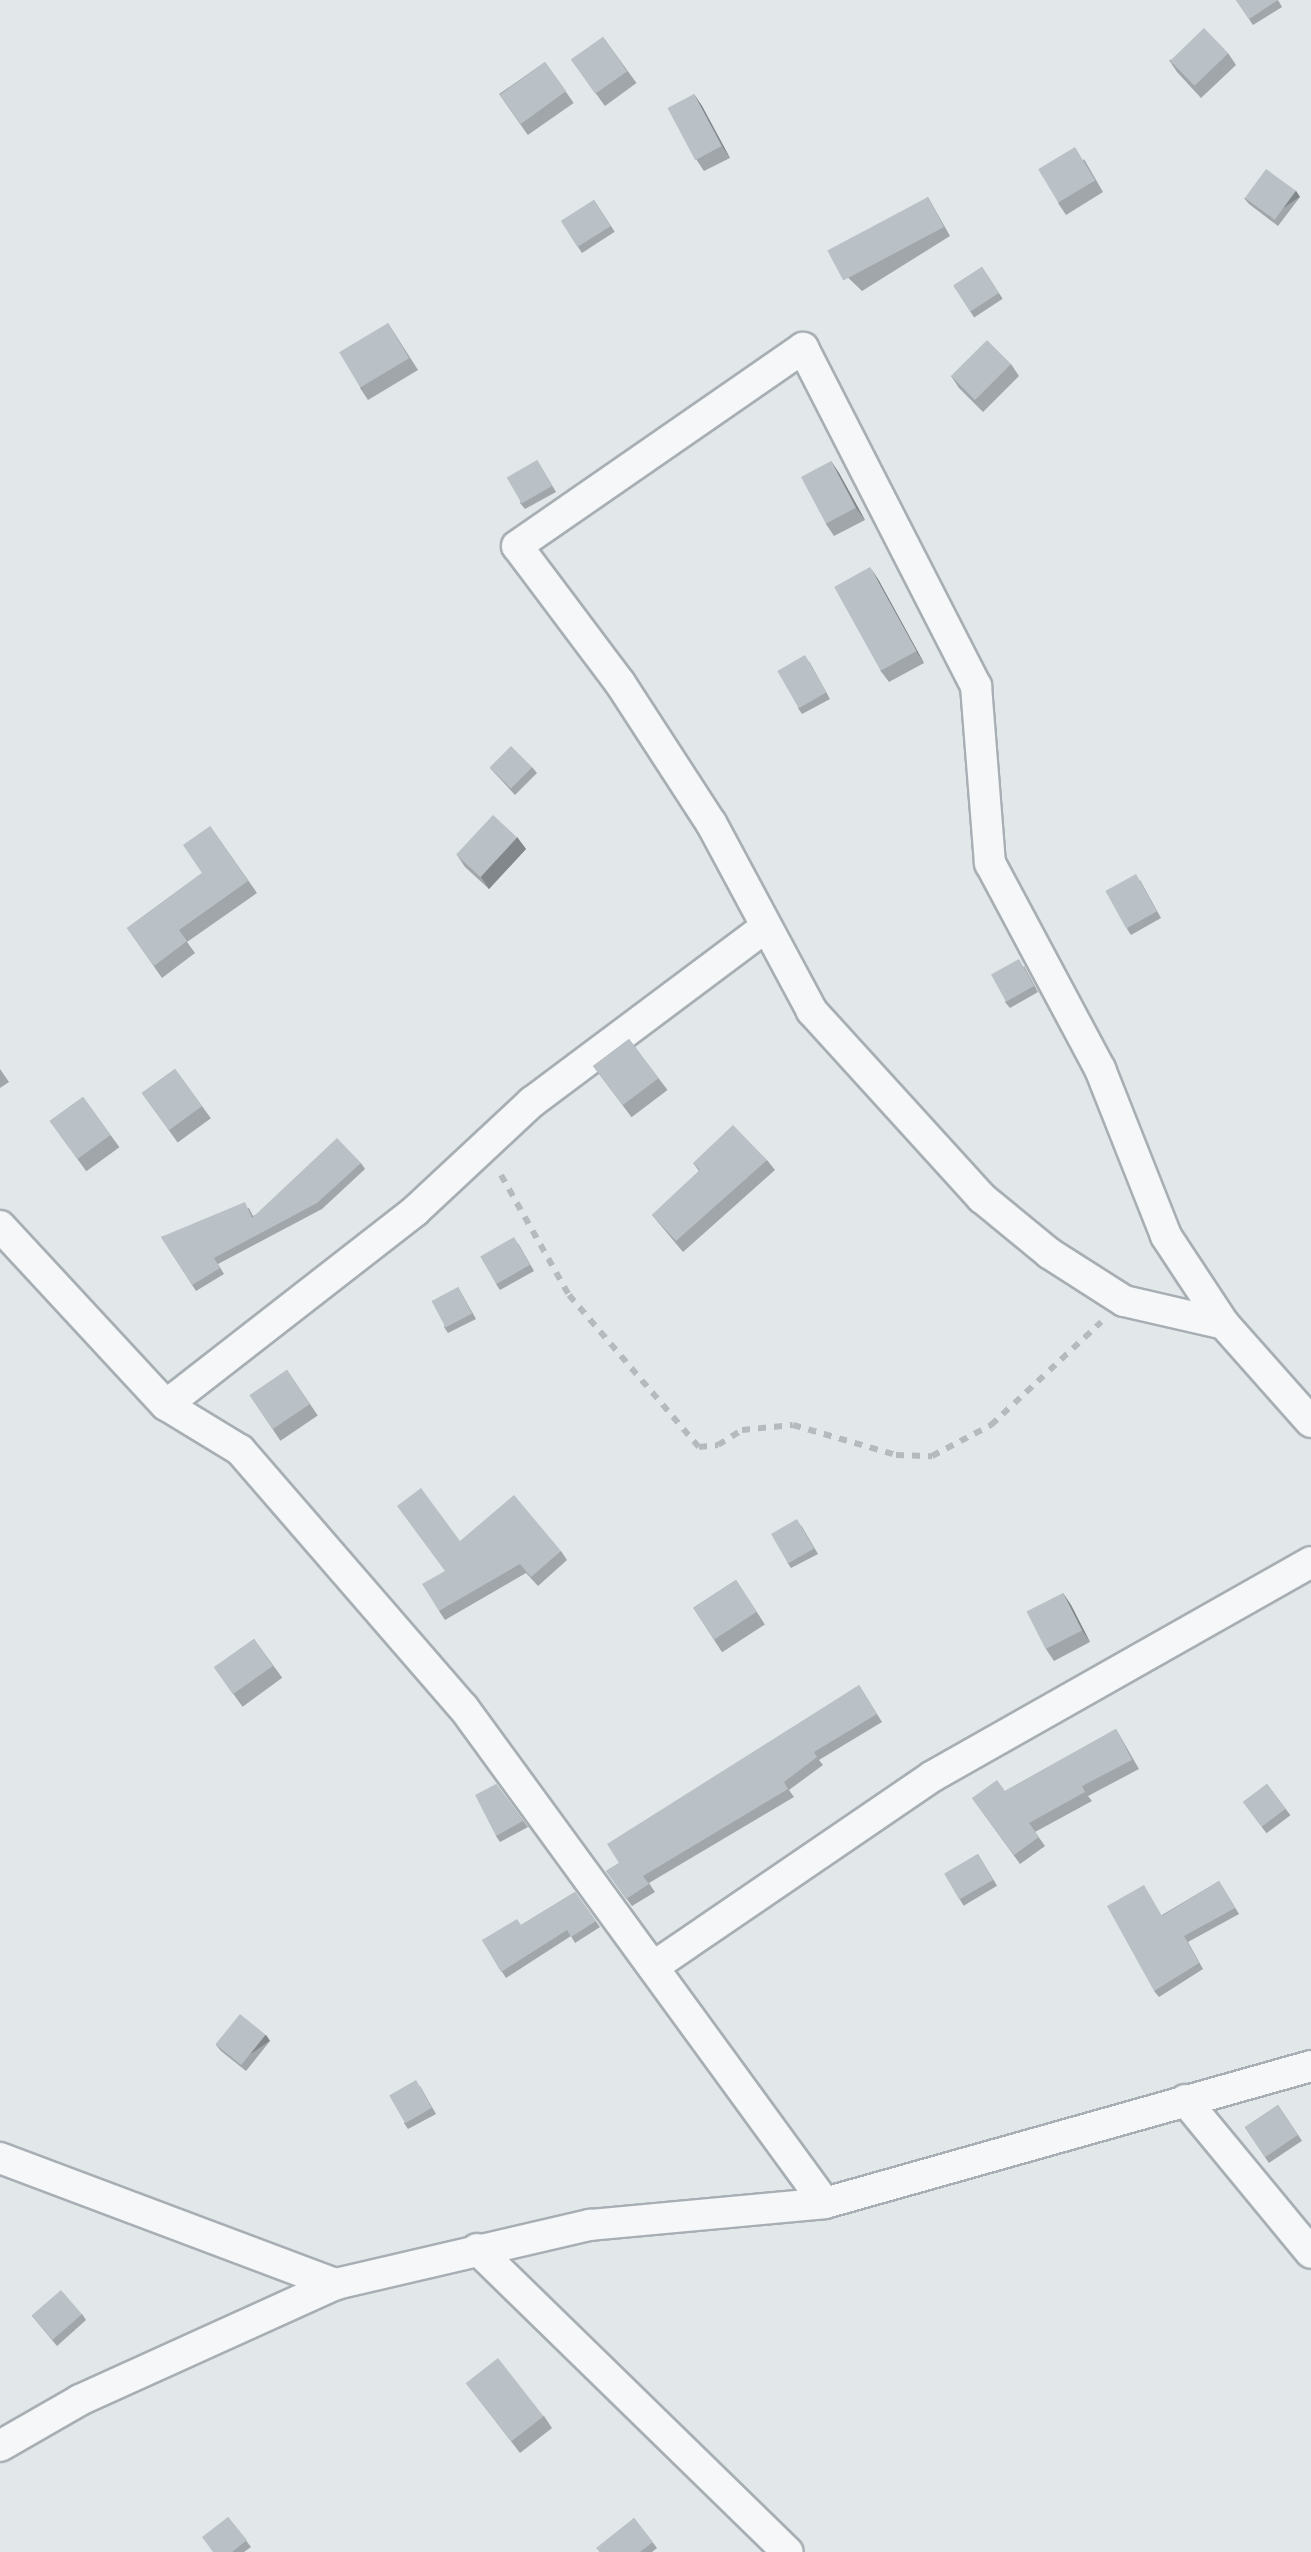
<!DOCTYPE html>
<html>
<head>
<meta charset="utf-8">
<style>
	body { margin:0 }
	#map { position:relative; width:1311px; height:2552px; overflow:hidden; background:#e2e7ea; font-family:Mulish,sans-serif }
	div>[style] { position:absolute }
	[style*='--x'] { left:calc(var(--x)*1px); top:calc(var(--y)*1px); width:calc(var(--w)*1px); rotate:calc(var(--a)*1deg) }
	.path>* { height:6px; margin-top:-3px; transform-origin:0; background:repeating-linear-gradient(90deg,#b4babd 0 8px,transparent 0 16px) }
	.roads { filter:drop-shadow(2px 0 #a7afb4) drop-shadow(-2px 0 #a7afb4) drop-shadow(0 2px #a7afb4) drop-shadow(0 -2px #a7afb4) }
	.street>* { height:30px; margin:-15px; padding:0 15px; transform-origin:15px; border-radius:15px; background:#f5f7f8 }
	.wall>* { inset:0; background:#a0a6aa; transform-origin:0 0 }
	.shaded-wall>* { inset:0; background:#82878b; transform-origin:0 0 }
	.building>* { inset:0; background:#bac1c6; transform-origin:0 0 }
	span { translate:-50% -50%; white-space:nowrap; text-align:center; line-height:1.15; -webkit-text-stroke:8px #f2f5f7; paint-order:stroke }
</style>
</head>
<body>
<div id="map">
	<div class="path">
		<i style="--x:501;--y:1175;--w:138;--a:60.5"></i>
		<i style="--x:569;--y:1295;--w:200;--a:49.5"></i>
		<i style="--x:699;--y:1447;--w:19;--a:-6"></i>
		<i style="--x:718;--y:1445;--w:28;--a:-32"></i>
		<i style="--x:742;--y:1430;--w:51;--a:-5.6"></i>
		<i style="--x:793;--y:1425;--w:107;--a:16.2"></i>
		<i style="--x:896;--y:1455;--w:36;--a:2"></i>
		<i style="--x:932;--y:1456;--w:67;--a:-27.7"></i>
		<i style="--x:991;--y:1425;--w:151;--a:-43.1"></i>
	</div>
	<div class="roads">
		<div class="street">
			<i style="--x:0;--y:1226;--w:244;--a:47.2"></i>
			<i style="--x:166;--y:1405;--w:87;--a:31.3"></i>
			<i style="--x:240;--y:1450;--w:340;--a:49.1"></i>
			<i style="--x:463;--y:1707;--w:614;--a:53.88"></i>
			<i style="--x:1224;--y:1324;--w:103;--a:-167"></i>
			<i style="--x:1124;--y:1301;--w:89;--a:-147.4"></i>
			<i style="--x:1049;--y:1253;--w:87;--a:-140.6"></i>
			<i style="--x:982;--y:1198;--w:253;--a:-132.3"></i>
			<i style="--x:812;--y:1011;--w:213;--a:-118.2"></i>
			<i style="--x:711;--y:823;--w:167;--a:-123"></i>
			<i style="--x:620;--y:683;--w:171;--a:-126.9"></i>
			<i style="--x:517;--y:546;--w:348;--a:-34.7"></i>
			<i style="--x:803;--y:348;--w:380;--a:62.9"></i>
			<i style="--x:976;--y:686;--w:178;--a:85.5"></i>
			<i style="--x:990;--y:863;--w:234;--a:61.9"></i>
			<i style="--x:1100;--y:1069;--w:180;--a:68.4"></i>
			<i style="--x:1166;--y:1236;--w:105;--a:56.6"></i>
			<i style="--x:1224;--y:1324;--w:131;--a:48.4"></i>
			<i style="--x:166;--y:1405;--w:316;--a:-37.9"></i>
			<i style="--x:415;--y:1211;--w:160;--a:-43"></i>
			<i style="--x:532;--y:1102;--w:292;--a:-36.8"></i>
			<i style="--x:653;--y:1967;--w:339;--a:-34.3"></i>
			<i style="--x:933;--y:1776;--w:434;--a:-29.5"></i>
			<i style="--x:1185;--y:2100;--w:198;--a:50.5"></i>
			<i style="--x:0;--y:2158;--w:359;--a:20.6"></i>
			<i style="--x:336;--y:2284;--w:261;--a:-13.1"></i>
			<i style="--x:590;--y:2225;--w:236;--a:-5.3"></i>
			<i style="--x:825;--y:2203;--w:505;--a:-15.74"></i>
			<i style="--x:477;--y:2249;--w:434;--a:44.3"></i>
			<i style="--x:0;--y:2446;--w:92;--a:-29.9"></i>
			<i style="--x:80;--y:2400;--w:281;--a:-24.4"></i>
		</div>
	</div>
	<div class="wall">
		<i style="clip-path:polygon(1236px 0,1278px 0,1282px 7px,1253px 25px)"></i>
		<i style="left:603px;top:37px;width:57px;height:39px;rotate:54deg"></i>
		<i style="clip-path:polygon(1228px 53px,1236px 65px,1201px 98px,1177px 72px,1169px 60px)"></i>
		<i style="left:545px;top:62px;width:50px;height:56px;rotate:55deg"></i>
		<i style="clip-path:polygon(694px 94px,702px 106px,730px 158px,704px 171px,696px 159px)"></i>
		<i style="clip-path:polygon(1084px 159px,1103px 192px,1066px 215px,1058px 203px)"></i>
		<i style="clip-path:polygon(1296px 191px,1300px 197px,1278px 226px,1249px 204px,1244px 198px)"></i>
		<i style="clip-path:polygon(928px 197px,950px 236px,862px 291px,838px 268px,832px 258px)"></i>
		<i style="left:594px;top:200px;width:38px;height:39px;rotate:57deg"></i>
		<i style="left:982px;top:267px;width:38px;height:34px;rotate:57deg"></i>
		<i style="clip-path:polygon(388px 323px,418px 370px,368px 400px,360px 388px)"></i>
		<i style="clip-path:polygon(1011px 364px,1019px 376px,983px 412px,959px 388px,951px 376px)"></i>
		<i style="clip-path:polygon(537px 460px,556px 492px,525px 509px,520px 503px)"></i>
		<i style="clip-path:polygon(831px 461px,839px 473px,865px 520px,834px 536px,826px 524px)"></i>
		<i style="clip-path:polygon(878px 579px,924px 663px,889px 682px,880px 670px)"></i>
		<i style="clip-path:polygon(809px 661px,830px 699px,802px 714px,798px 708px)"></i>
		<i style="clip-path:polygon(532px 767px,537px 773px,515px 795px,490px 768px)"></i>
		<i style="clip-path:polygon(210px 826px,257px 893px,187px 942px,195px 953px,162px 978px,127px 928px,202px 873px)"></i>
		<i style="clip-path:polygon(517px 837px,526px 849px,489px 889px,465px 867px,457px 855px)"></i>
		<i style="clip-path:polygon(1140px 880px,1161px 918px,1131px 935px,1127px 929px)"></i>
		<i style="clip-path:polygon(1024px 966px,1038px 992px,1010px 1008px,1005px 1002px)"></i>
		<i style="left:629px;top:1039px;width:64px;height:45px;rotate:53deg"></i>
		<i style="clip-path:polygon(0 1069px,9px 1082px,0 1088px)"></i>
		<i style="left:175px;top:1069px;width:61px;height:41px;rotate:54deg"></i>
		<i style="left:83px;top:1097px;width:62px;height:41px;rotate:54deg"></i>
		<i style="clip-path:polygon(767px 1160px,775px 1170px,683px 1252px,652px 1215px,699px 1171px,693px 1163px)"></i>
		<i style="clip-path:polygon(361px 1163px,365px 1169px,322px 1209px,218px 1264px,224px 1274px,196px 1291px,161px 1237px,249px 1208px,253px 1216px)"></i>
		<i style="clip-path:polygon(518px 1243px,534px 1271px,500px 1290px,496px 1284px)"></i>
		<i style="clip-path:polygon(458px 1287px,476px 1319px,448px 1333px,444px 1327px)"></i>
		<i style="left:287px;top:1370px;width:55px;height:45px;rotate:56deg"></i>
		<i style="clip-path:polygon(801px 1525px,818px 1554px,791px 1568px,787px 1562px)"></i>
		<i style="clip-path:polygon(561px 1551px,567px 1560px,538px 1586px,526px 1573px,445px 1620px,439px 1611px,445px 1571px)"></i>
		<i style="left:736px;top:1580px;width:53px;height:51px;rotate:57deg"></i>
		<i style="clip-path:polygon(1063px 1593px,1071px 1605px,1090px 1642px,1054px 1661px,1046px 1649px)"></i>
		<i style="left:254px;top:1639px;width:48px;height:49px;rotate:54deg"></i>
		<i style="clip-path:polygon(859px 1685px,882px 1722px,819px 1760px,823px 1765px,789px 1790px,794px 1797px,649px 1883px,655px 1892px,632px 1906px,606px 1871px,619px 1863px)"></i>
		<i style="clip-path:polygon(1116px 1729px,1139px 1769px,1088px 1796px,1092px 1801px,1035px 1832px,1045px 1846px,1020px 1864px,972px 1798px,1005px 1791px)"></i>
		<i style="clip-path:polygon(496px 1784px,528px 1827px,500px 1842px,496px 1836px)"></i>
		<i style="left:1267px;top:1784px;width:39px;height:30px;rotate:53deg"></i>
		<i style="left:978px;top:1854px;width:37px;height:39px;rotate:59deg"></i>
		<i style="clip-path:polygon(1219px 1881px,1239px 1914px,1188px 1942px,1203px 1969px,1159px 1997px,1154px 1991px,1162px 1915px)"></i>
		<i style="clip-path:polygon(575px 1892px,600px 1927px,575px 1943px,571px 1936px,506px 1978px,482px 1940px,521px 1925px)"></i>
		<i style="clip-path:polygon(266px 2035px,270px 2041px,246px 2071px,221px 2051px,216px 2045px)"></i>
		<i style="clip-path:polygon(420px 2086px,436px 2114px,408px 2129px,404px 2123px)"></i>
		<i style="left:1278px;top:2105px;width:43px;height:40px;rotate:56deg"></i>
		<i style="clip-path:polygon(82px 2314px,86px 2320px,57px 2346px,32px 2316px)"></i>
		<i style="clip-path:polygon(466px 2383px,544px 2416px,552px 2428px,520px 2453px)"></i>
		<i style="clip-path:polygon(228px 2517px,251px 2547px,244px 2552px,213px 2552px)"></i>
		<i style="clip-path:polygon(634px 2518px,657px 2548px,652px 2552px,599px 2552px)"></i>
	</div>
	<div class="shaded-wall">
		<i style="clip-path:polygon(694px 94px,702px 106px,730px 158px,722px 146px)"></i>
		<i style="left:1296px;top:191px;width:7px;height:36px;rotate:56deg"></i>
		<i style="clip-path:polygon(831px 461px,839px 473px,865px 520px,856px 508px)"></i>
		<i style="clip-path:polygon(870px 567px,878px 579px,924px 663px,916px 651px)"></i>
		<i style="clip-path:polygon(517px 837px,526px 849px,489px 889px,481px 877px)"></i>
		<i style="clip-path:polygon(1063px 1593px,1071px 1605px,1090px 1642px,1082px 1630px)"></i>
		<i style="left:266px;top:2035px;width:7px;height:38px;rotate:56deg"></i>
	</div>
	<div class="building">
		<i style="clip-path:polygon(1236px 0,1278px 0,1249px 19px)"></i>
		<i style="left:1204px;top:28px;width:35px;height:47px;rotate:46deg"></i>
		<i style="left:603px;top:37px;width:42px;height:39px;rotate:55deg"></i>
		<i style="left:545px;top:62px;width:36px;height:56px;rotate:54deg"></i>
		<i style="left:694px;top:94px;width:59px;height:30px;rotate:62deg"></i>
		<i style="left:1075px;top:147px;width:39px;height:43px;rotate:59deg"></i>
		<i style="left:1266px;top:169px;width:37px;height:36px;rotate:36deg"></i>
		<i style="left:928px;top:197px;width:34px;height:114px;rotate:62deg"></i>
		<i style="left:594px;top:200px;width:31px;height:39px;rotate:58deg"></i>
		<i style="left:982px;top:267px;width:31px;height:34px;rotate:57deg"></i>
		<i style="left:388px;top:323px;width:41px;height:57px;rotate:59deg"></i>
		<i style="left:987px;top:340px;width:34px;height:51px;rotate:45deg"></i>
		<i style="left:537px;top:460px;width:30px;height:35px;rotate:60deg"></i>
		<i style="left:831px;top:461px;width:53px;height:34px;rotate:62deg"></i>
		<i style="left:870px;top:567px;width:96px;height:41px;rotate:61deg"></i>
		<i style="left:805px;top:655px;width:43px;height:32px;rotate:60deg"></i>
		<i style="left:511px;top:746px;width:30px;height:30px;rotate:45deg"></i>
		<i style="left:493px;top:815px;width:33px;height:54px;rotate:43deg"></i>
		<i style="clip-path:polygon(210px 826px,248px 881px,179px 930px,187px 941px,154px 966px,127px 928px,202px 873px,183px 845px)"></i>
		<i style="left:1136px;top:874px;width:43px;height:35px;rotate:61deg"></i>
		<i style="left:1019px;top:959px;width:31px;height:32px;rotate:61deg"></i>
		<i style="left:629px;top:1039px;width:49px;height:45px;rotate:53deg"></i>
		<i style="left:175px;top:1069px;width:46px;height:41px;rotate:54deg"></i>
		<i style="left:83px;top:1097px;width:47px;height:41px;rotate:54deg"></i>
		<i style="clip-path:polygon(733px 1125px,767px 1160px,676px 1241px,652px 1215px,700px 1170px,693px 1163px)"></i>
		<i style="clip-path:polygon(337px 1138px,361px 1163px,317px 1203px,214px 1258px,220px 1268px,192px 1285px,161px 1237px,245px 1202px,252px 1218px)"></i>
		<i style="left:514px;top:1237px;width:32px;height:39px;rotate:60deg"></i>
		<i style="left:458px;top:1287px;width:30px;height:30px;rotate:62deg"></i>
		<i style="left:287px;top:1370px;width:41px;height:45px;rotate:56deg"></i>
		<i style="clip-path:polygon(421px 1488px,460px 1541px,514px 1495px,561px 1551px,531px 1577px,520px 1564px,439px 1611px,422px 1584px,445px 1571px,397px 1506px)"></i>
		<i style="left:797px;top:1519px;width:34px;height:30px;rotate:60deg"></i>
		<i style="left:736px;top:1580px;width:38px;height:51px;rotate:57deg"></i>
		<i style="left:1063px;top:1593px;width:42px;height:41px;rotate:63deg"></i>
		<i style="left:254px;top:1639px;width:33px;height:49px;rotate:55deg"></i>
		<i style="clip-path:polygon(859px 1685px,877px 1714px,814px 1752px,817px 1757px,784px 1782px,788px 1789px,643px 1876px,649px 1884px,626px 1899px,606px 1871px,619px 1863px,607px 1844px)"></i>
		<i style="clip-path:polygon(1116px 1729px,1132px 1760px,1082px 1786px,1085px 1792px,1029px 1823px,1039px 1837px,1014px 1855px,972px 1798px,997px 1780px,1005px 1791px)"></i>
		<i style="clip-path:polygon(496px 1784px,523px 1821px,496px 1836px,475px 1795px)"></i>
		<i style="left:1267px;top:1784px;width:31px;height:30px;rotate:53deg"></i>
		<i style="left:978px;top:1854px;width:30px;height:39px;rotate:60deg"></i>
		<i style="clip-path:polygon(1219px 1881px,1235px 1908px,1184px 1936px,1199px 1963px,1154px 1991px,1107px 1906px,1144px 1885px,1162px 1916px)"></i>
		<i style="clip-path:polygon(575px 1892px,596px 1921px,571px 1937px,567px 1930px,501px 1972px,482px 1940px,517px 1919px,521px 1925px)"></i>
		<i style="left:240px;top:2014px;width:33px;height:39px;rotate:39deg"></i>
		<i style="left:416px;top:2080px;width:32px;height:31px;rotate:60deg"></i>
		<i style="left:1278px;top:2105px;width:36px;height:40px;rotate:56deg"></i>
		<i style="left:61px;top:2290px;width:32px;height:39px;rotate:49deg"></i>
		<i style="left:498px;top:2358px;width:74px;height:41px;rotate:52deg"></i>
		<i style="clip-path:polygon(228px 2517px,247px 2540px,232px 2552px,213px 2552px,202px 2537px)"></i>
		<i style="clip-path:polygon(634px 2518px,653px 2542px,640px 2552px,600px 2552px,596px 2548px)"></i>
	</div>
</div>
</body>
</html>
